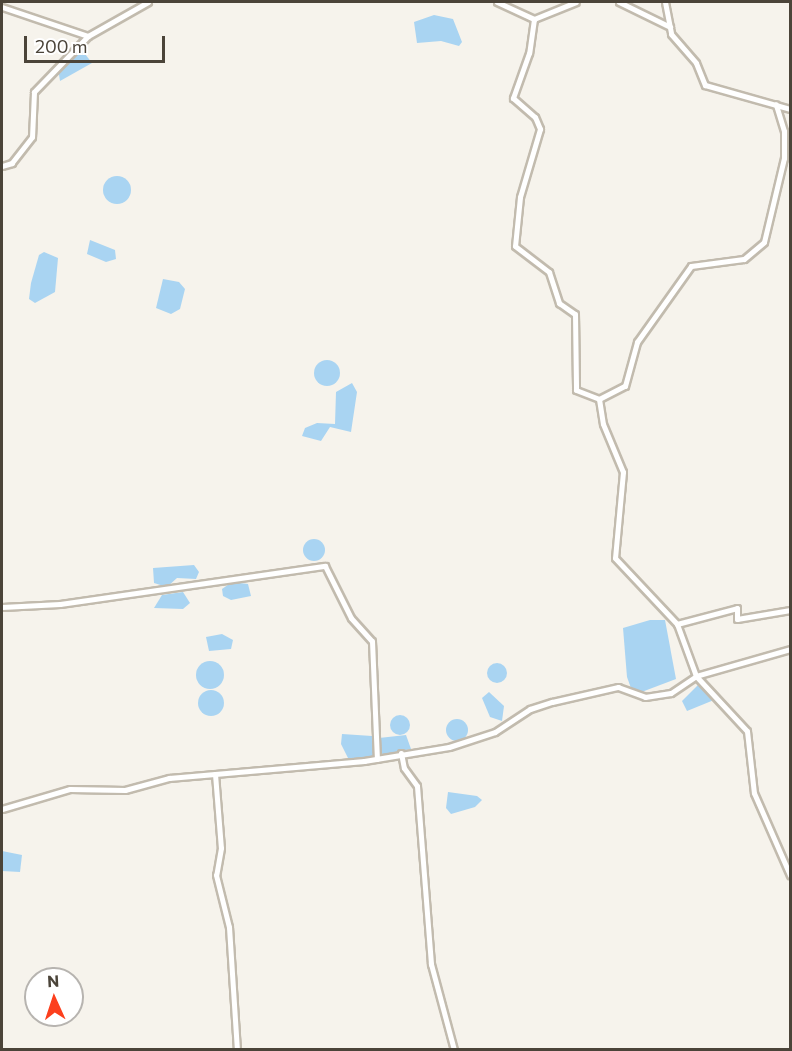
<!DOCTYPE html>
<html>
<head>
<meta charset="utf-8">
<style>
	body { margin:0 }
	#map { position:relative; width:792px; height:1051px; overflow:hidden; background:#f6f3ec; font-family:Commissioner,sans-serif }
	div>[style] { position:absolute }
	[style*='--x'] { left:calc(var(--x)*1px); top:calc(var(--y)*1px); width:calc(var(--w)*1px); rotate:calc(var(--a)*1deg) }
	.water>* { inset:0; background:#a9d4f2 }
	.round { border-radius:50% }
	.roads { filter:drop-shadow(2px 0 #c2bbae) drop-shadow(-2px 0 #c2bbae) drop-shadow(0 2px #c2bbae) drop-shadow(0 -2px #c2bbae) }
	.street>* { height:5px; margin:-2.5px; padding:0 2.5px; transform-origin:2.5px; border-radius:2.5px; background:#fff }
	span { translate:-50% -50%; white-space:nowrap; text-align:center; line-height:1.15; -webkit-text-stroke:4.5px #fff; paint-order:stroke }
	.frame { position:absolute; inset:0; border:3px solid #4b4439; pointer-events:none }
	.north { position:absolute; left:24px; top:967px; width:60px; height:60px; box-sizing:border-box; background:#fff; border:2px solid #b7b4b0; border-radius:50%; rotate:357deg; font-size:16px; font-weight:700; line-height:24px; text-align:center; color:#4b4439 }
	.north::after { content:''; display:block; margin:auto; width:21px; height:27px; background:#fc3f1d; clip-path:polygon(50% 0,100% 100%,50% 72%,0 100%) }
	.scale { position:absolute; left:24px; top:36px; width:141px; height:27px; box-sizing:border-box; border:3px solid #4b4439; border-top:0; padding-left:8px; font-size:18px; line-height:21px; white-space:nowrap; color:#4b4439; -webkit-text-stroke:4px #fff; paint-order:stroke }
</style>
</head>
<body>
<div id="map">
	<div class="water">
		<i style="clip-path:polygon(434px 15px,453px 19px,462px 42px,459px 46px,441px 41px,417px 43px,414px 22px)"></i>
		<i style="clip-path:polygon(82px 50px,92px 63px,60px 81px,58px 68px)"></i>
		<i class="round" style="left:103px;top:176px;width:28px;height:28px"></i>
		<i style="clip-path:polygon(90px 240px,115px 250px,116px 259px,106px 262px,87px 254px)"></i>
		<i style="clip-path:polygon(44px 252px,58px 258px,55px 292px,35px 303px,29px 299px,31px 283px,39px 255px)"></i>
		<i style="clip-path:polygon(163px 279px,179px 282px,185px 289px,180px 309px,171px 314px,156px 308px)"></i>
		<i class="round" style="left:314px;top:360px;width:26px;height:26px"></i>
		<i style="clip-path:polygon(352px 383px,357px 392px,351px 432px,330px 427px,321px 441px,302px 436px,305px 428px,317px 423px,335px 424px,336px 392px)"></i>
		<i class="round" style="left:303px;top:539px;width:22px;height:22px"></i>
		<i style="clip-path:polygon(194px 565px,199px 572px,196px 579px,177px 578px,167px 587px,154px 583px,153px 568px)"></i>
		<i style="clip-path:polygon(232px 582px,248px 584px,251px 596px,231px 600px,223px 596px,222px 589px)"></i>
		<i style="clip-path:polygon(183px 592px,190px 603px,183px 609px,154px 608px,162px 595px)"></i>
		<i style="clip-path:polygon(650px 620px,665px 620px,676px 679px,639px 693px,632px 691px,627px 677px,623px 628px)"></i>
		<i style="clip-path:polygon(222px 634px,233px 640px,231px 649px,209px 651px,206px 637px)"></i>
		<i class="round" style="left:196px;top:661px;width:28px;height:28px"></i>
		<i class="round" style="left:487px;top:663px;width:20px;height:20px"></i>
		<i style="clip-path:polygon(700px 683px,714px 700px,687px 711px,682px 701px)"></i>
		<i class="round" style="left:198px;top:690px;width:26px;height:26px"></i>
		<i style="clip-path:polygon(489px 692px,504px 706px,502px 721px,490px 717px,482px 698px)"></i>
		<i class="round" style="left:390px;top:715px;width:20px;height:20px"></i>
		<i class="round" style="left:446px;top:719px;width:22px;height:22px"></i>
		<i style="clip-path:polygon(342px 734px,372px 736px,374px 757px,349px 760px,341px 744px)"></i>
		<i style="clip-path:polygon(406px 735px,411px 749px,379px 755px,379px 738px)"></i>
		<i style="clip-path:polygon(448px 792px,477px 796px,482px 800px,475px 807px,451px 814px,446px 808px)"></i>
		<i style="clip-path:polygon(2px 851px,22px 855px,20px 872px,2px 871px)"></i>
	</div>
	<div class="roads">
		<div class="street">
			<i style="--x:497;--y:2;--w:41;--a:24.7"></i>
			<i style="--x:534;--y:19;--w:45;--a:-22"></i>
			<i style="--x:619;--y:2;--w:57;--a:26.1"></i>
			<i style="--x:665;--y:2;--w:33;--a:79"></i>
			<i style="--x:671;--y:34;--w:38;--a:49"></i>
			<i style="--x:696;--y:63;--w:24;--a:68"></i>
			<i style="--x:705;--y:85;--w:88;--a:15.8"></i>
			<i style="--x:2;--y:7;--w:91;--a:18.6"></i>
			<i style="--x:88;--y:36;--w:78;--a:134"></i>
			<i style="--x:34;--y:92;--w:45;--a:92.5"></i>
			<i style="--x:32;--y:137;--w:33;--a:128"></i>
			<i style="--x:12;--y:163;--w:10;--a:163"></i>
			<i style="--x:534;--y:19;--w:34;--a:98"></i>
			<i style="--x:529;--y:53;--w:48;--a:109.6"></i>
			<i style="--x:513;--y:98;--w:29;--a:41"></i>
			<i style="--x:535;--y:117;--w:13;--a:67"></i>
			<i style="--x:540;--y:129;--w:71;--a:106.4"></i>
			<i style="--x:520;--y:197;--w:49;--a:95.8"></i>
			<i style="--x:515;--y:246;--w:43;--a:37.4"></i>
			<i style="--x:549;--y:272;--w:33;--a:72"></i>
			<i style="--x:559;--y:303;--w:19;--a:35"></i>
			<i style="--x:575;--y:314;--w:76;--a:89.2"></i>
			<i style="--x:576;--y:390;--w:25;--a:21"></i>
			<i style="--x:599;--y:399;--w:25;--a:81"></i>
			<i style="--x:603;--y:424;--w:52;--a:67.4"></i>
			<i style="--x:623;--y:472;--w:86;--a:95.3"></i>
			<i style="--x:615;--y:558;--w:91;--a:46.8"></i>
			<i style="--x:677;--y:624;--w:55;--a:69.9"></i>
			<i style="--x:696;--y:676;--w:75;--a:47.2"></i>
			<i style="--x:747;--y:731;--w:62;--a:83.6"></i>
			<i style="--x:754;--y:793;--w:90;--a:66.3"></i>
			<i style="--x:88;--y:36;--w:69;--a:-29.5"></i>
			<i style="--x:599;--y:399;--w:29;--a:-27"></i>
			<i style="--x:625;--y:386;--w:46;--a:-74.7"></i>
			<i style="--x:637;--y:342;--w:93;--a:-54.6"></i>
			<i style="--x:691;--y:266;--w:53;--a:-7.5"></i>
			<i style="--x:744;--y:259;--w:26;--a:-40"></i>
			<i style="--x:764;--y:242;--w:86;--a:-76.6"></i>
			<i style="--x:784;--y:158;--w:27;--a:-90"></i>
			<i style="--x:784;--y:131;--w:28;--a:-107"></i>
			<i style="--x:2;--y:607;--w:58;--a:-3"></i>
			<i style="--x:60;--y:604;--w:268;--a:-8.2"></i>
			<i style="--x:325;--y:566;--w:58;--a:63.4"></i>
			<i style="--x:351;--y:618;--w:31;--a:48"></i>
			<i style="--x:372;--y:641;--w:118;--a:87.6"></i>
			<i style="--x:677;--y:624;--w:62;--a:-14.9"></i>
			<i style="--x:737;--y:608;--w:11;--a:90"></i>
			<i style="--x:737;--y:619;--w:54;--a:-9.6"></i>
			<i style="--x:401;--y:753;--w:15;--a:79"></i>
			<i style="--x:404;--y:768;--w:22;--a:54"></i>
			<i style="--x:417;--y:786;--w:179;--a:85.5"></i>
			<i style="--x:431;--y:964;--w:89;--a:75"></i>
			<i style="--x:215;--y:774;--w:74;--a:85.4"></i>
			<i style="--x:221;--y:848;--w:27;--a:100"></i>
			<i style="--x:216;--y:875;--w:54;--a:76"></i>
			<i style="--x:229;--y:927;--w:123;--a:86.3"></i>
			<i style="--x:2;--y:809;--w:71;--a:-16.4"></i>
			<i style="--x:70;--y:789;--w:55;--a:1"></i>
			<i style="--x:125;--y:790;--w:46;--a:-15.3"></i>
			<i style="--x:169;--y:778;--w:196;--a:-5"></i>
			<i style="--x:364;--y:761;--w:86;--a:-9.4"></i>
			<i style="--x:449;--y:747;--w:48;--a:-18.1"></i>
			<i style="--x:495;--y:732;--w:42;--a:-33.3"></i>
			<i style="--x:530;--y:709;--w:23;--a:-18"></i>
			<i style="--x:552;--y:702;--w:68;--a:-12.8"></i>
			<i style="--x:618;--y:687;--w:29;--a:20"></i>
			<i style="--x:645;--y:697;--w:26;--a:-9"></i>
			<i style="--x:671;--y:693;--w:30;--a:-34"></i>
			<i style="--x:696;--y:676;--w:98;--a:-16"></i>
		</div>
	</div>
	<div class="frame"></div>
	<div class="north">N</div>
	<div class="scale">200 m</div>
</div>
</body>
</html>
